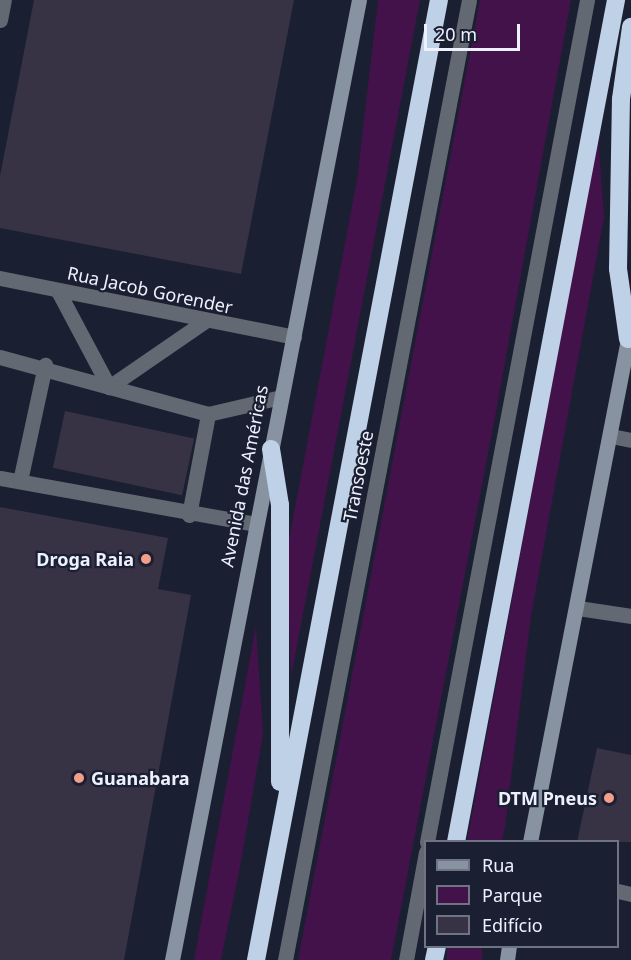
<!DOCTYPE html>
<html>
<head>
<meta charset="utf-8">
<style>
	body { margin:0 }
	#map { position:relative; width:631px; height:960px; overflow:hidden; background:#1b1f32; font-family:"Noto Sans",sans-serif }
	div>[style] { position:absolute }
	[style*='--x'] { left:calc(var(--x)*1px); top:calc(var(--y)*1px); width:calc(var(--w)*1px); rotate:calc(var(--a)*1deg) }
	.green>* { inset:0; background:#43124a; transform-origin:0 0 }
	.building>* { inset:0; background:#383245; transform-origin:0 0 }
	.lane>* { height:15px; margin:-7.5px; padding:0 7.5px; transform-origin:7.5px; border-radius:7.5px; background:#626972 }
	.street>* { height:15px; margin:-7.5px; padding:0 7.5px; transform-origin:7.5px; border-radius:7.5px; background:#626972 }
	.secondary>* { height:15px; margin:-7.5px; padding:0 7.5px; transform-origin:7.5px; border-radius:7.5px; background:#8793a0 }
	.highway>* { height:18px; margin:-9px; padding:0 9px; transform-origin:9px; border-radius:9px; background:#bed1e6 }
	.dots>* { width:16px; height:16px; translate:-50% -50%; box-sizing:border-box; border:3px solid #1b1f32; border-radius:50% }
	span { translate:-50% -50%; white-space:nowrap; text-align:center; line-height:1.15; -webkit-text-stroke:4.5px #1b1f32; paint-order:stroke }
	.street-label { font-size:18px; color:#edf1fe }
	.poi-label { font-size:18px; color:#edf1fe; font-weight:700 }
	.right { translate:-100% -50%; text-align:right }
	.left { translate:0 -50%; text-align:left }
	.legend { position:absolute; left:424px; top:840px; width:195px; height:108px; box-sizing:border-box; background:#1b1f32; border:2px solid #6f7384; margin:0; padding:8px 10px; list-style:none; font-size:18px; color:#edf1fe }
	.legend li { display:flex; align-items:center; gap:12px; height:30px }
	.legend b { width:30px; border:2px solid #6f7384 }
	.scale { position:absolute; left:424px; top:24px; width:96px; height:27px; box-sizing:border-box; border:3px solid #edf1fe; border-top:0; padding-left:8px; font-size:18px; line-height:21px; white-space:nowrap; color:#edf1fe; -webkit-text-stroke:4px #1b1f32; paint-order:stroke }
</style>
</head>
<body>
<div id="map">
	<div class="green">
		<i style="clip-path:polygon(378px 0,420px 0,291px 677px,287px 550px,357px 180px)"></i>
		<i style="clip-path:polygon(480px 0,571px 0,495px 417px,391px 960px,298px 960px)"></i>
		<i style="clip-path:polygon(598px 135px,604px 217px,531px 616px,505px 827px,502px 841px,467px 842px)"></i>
		<i style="clip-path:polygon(256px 626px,263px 734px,240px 867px,221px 960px,194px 960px)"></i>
		<i style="left:447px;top:947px;width:35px;height:13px"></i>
	</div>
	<div class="building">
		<i style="clip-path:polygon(34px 0,294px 0,241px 274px,0 228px,0 176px)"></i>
		<i style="left:65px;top:411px;width:132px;height:58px;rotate:12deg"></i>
		<i style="clip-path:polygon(0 507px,168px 538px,158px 589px,191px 595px,124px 960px,0 960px)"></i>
		<i style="clip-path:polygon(597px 748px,631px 755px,631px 842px,577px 842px)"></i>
	</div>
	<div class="lane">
		<i style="--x:0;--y:20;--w:20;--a:-79"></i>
		<i style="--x:58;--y:291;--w:109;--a:62"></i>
		<i style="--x:109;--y:387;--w:116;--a:-34.5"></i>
		<i style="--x:0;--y:357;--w:216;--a:15.3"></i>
		<i style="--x:208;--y:414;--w:75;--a:-13.1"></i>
		<i style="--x:611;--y:436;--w:20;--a:11"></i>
		<i style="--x:0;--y:478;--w:259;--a:10.2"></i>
		<i style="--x:20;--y:481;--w:119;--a:-77.8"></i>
		<i style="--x:189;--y:515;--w:103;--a:-79.3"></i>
		<i style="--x:578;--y:608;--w:54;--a:8.6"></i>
		<i style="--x:427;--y:842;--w:857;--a:-79.24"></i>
		<i style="--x:285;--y:960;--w:977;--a:-79.15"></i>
		<i style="--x:406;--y:960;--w:110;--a:-79.5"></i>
	</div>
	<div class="street">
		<i style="--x:0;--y:278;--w:300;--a:11.3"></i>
		<i style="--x:618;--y:891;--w:13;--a:13"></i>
	</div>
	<div class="secondary">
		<i style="--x:530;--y:842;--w:523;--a:-78.97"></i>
		<i style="--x:172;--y:960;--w:978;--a:-78.98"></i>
		<i style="--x:507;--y:960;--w:14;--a:-82"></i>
	</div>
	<div class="highway">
		<i style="--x:628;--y:339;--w:71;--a:-98.1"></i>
		<i style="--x:618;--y:269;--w:170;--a:-89"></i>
		<i style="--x:621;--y:99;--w:73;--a:-82.1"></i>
		<i style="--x:271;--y:449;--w:57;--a:80.9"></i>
		<i style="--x:280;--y:505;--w:277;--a:90"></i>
		<i style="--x:456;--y:842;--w:857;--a:-79.24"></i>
		<i style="--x:256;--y:960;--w:977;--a:-79.21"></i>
		<i style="--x:434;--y:960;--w:14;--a:-78"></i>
	</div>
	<div class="dots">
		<i style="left:146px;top:559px;background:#f49e8a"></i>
		<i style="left:79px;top:778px;background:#f49e8a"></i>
		<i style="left:609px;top:798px;background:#f49e8a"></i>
	</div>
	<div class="street-label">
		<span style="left:150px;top:290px;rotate:12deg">Rua Jacob Gorender</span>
		<span style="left:244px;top:476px;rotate:-79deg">Avenida das Américas</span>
		<span style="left:358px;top:476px;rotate:-79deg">Transoeste</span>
	</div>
	<div class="poi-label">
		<span class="right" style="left:134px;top:559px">Droga Raia</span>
		<span class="left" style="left:91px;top:778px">Guanabara</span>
		<span class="right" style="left:597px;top:798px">DTM Pneus</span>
	</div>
	<ul class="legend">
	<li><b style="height:8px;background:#8793a0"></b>Rua</li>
	<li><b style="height:16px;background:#43124a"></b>Parque</li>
	<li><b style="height:16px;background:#383245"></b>Edifício</li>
	</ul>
	<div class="scale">20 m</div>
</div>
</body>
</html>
